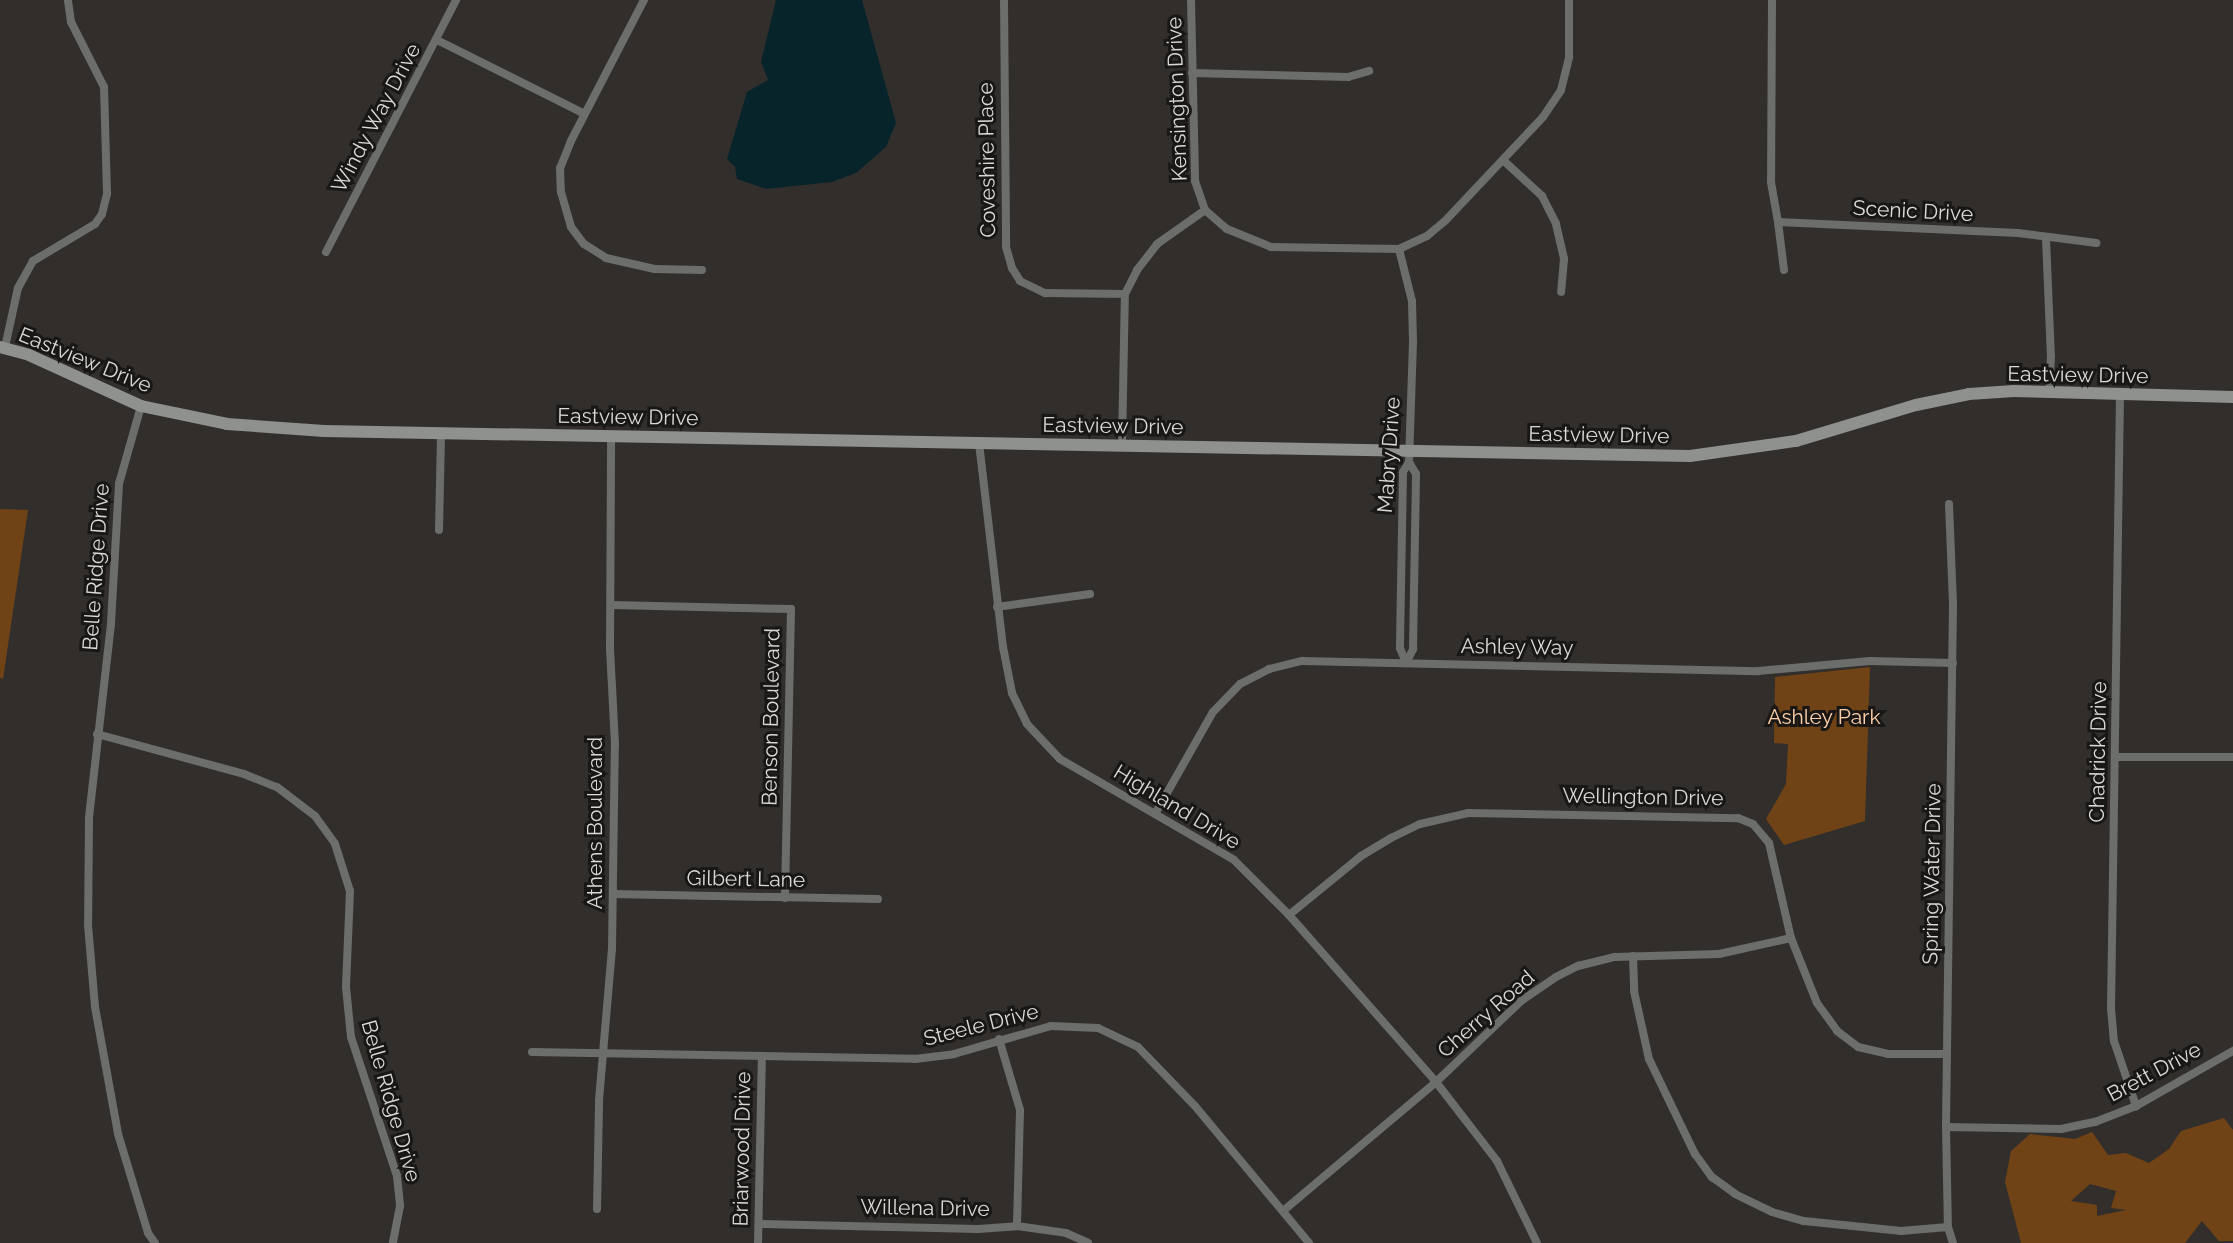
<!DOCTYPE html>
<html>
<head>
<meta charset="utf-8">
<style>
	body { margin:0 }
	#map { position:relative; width:2233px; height:1243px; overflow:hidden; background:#322e2b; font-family:Raleway,sans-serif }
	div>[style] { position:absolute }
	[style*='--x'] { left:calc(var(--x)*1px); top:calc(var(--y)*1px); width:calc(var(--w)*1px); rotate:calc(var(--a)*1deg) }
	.green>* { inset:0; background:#704316 }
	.water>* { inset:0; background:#08242b }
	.street>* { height:8px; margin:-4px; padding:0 4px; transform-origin:4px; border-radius:4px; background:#6c6e6c }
	.secondary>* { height:12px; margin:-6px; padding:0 6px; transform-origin:6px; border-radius:6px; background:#8f918e }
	span { translate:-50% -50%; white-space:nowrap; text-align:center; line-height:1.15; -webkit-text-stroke:6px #191715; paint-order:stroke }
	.street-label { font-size:21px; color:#dbd8d6 }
	.park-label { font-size:21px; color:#fdd0aa }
</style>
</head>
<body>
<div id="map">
	<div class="green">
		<i style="clip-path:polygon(0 509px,28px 510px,3px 679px,0 678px)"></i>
		<i style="clip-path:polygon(1870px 667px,1865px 821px,1784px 845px,1766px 819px,1786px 784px,1788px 744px,1774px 743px,1775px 677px)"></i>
		<i style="clip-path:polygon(evenodd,2224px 1118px,2233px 1130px,2233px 1241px,2219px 1241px,2202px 1221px,2185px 1243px,2021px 1243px,2005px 1182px,2011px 1151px,2030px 1134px,2075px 1139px,2092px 1132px,2108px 1155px,2126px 1153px,2149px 1163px,2169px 1149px,2181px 1131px,2224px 1118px,2090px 1184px,2116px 1191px,2111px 1208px,2126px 1210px,2097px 1216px,2097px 1205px,2071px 1201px,2090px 1184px)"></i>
	</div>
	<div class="water">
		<i style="clip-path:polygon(776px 0,862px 0,896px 123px,886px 147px,856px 173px,832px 182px,766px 189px,737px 179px,735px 167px,727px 159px,747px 92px,768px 80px,761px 62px)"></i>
	</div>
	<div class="street">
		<i style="--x:644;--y:0;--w:159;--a:117.4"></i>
		<i style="--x:571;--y:141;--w:29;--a:112"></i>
		<i style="--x:560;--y:168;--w:24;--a:88"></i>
		<i style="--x:561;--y:192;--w:36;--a:74"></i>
		<i style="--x:571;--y:227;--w:21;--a:53"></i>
		<i style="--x:584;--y:244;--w:26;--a:32"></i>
		<i style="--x:606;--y:258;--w:50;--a:12.7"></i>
		<i style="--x:655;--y:269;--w:47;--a:1.2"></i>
		<i style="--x:1004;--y:0;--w:247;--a:89.5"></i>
		<i style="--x:1006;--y:247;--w:22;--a:74"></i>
		<i style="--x:1012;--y:268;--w:15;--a:58"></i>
		<i style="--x:1020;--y:281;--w:28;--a:26"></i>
		<i style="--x:1045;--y:293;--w:80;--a:0.7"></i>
		<i style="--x:1191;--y:0;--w:181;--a:88.7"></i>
		<i style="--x:1195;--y:181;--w:31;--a:71"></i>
		<i style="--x:1205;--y:210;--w:29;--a:41"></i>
		<i style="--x:1227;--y:229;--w:48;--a:22.2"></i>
		<i style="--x:1271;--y:247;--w:128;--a:0.9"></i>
		<i style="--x:1399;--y:249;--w:31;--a:-25"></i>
		<i style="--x:1427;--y:236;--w:23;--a:-40"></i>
		<i style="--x:1445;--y:221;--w:143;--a:-46.7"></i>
		<i style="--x:1543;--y:117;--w:32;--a:-56"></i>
		<i style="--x:1561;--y:90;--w:34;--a:-76"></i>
		<i style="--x:1569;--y:57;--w:57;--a:-90"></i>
		<i style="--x:1772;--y:0;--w:182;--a:90.3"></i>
		<i style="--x:1771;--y:182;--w:41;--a:80.1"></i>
		<i style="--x:437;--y:40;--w:165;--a:26.6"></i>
		<i style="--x:1192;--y:73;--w:156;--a:1.5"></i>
		<i style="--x:1348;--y:77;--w:22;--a:-16"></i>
		<i style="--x:1504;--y:161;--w:52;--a:42.6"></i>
		<i style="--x:1542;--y:196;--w:31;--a:63"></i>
		<i style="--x:1556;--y:224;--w:36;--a:77"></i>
		<i style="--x:1564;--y:259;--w:33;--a:95"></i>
		<i style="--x:2046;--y:239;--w:117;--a:87.6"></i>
		<i style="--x:2051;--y:356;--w:36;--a:93"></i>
		<i style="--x:1399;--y:249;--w:54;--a:76"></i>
		<i style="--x:1412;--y:301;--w:41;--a:88.6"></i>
		<i style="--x:1413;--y:342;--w:120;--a:91.9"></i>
		<i style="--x:1409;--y:462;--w:12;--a:121"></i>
		<i style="--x:1403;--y:472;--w:176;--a:91"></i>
		<i style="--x:1400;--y:648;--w:16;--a:68"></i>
		<i style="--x:326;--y:252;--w:284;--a:-62.7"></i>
		<i style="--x:1784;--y:270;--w:48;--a:-97.1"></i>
		<i style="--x:1778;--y:222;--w:240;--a:2.6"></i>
		<i style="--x:2018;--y:233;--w:79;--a:7.3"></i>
		<i style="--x:5;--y:347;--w:60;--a:-77.6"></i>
		<i style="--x:18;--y:288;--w:31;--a:-61"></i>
		<i style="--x:33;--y:261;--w:72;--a:-30.8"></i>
		<i style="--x:95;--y:224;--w:12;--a:-55"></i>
		<i style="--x:102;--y:214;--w:21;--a:-76"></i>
		<i style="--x:107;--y:194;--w:107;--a:-91.6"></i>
		<i style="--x:104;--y:87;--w:73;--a:-116.9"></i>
		<i style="--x:71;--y:22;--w:22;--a:-98"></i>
		<i style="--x:2120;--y:395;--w:613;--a:90.84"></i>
		<i style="--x:2111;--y:1008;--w:33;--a:85"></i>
		<i style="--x:2114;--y:1041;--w:69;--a:71.3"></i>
		<i style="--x:141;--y:406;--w:81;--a:105.8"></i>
		<i style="--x:119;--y:484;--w:140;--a:93.3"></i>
		<i style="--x:111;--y:624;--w:195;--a:96.5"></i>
		<i style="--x:89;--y:818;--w:107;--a:90.5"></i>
		<i style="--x:88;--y:925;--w:82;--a:85.1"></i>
		<i style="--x:95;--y:1007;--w:129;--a:79.7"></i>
		<i style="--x:118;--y:1134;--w:103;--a:73.1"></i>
		<i style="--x:148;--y:1233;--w:12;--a:55"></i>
		<i style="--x:979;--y:443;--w:205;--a:83.3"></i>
		<i style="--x:1003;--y:647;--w:47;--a:78.9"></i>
		<i style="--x:1012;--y:693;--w:34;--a:64"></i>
		<i style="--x:1027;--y:724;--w:48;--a:46.7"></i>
		<i style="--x:1060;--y:759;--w:201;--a:30.1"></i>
		<i style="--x:1234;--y:860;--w:78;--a:45"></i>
		<i style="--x:1289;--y:915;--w:222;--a:48.6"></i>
		<i style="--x:1436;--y:1082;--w:100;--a:52.3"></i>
		<i style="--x:1497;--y:1161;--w:91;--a:64"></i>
		<i style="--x:1122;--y:445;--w:151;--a:-88.9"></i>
		<i style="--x:1125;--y:294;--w:27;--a:-63"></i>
		<i style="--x:1137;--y:270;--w:33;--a:-52"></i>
		<i style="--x:1157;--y:244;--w:59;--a:-35.3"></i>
		<i style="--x:1949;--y:504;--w:99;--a:87.7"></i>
		<i style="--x:1953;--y:603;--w:524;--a:90.77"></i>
		<i style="--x:1946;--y:1127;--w:100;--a:88.9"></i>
		<i style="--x:1948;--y:1227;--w:17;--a:73"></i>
		<i style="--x:439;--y:530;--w:98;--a:-88.8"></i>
		<i style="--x:611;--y:605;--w:180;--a:1.3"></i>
		<i style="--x:791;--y:609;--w:289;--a:91.2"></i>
		<i style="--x:997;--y:607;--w:94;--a:-8"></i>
		<i style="--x:1406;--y:663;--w:16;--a:-63"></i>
		<i style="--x:1413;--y:649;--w:175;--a:-89"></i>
		<i style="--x:1416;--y:474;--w:14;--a:-120"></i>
		<i style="--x:97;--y:734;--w:152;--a:15.2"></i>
		<i style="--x:244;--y:774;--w:35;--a:22"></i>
		<i style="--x:277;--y:787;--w:48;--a:37.3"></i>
		<i style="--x:315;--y:816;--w:34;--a:54"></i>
		<i style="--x:335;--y:844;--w:49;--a:72.3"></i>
		<i style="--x:350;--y:891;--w:96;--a:92.4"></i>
		<i style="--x:346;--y:987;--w:50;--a:84.3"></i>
		<i style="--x:351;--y:1037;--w:146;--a:71.7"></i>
		<i style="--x:397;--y:1176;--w:30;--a:84"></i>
		<i style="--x:400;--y:1206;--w:38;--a:101"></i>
		<i style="--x:2117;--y:757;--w:116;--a:0"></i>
		<i style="--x:1155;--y:814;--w:117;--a:-60.4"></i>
		<i style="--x:1213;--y:712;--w:39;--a:-46"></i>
		<i style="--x:1240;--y:684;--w:33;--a:-27"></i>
		<i style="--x:1269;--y:669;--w:34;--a:-14"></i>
		<i style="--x:1302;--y:661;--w:456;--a:1.3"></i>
		<i style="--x:1758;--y:671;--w:112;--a:-5.1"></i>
		<i style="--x:1870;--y:661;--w:83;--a:1.4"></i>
		<i style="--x:613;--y:894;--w:265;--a:1.1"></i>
		<i style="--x:1289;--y:915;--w:93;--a:-39.3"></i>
		<i style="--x:1361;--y:856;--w:35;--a:-31"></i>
		<i style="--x:1391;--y:838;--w:32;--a:-26"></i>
		<i style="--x:1420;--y:824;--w:49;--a:-12.9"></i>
		<i style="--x:1468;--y:813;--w:270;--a:1.1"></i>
		<i style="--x:1738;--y:818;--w:16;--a:22"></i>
		<i style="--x:1753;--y:824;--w:25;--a:50"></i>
		<i style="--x:1769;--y:843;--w:98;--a:77"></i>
		<i style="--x:1791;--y:938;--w:70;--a:68.2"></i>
		<i style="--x:1817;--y:1003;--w:34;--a:54"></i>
		<i style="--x:1837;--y:1031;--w:26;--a:37"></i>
		<i style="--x:1858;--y:1047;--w:31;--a:13"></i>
		<i style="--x:1888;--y:1054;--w:59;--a:0"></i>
		<i style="--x:1633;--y:956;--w:35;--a:88"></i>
		<i style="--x:1634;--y:991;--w:70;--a:77.6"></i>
		<i style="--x:1649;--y:1059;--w:106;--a:64.2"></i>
		<i style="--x:1695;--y:1154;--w:29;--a:54"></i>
		<i style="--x:1712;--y:1177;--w:29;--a:36"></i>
		<i style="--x:1735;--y:1194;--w:41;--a:25.9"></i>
		<i style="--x:1772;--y:1212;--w:33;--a:16"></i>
		<i style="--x:1804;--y:1221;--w:98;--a:5.9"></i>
		<i style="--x:1901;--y:1231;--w:47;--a:-4.9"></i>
		<i style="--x:999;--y:1039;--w:74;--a:73.5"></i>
		<i style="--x:1020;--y:1110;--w:116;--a:91.5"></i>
		<i style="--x:532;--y:1052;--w:383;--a:1"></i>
		<i style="--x:915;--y:1059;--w:39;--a:-7"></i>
		<i style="--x:954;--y:1054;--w:101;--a:-16.1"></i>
		<i style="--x:1051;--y:1026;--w:47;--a:2.4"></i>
		<i style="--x:1098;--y:1028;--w:44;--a:25.4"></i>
		<i style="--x:1138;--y:1047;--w:82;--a:46"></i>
		<i style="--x:1195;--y:1106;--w:178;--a:50.2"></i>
		<i style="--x:1946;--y:1127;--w:115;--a:1"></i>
		<i style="--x:2061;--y:1129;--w:35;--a:-12"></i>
		<i style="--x:2095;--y:1122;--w:44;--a:-21.3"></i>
		<i style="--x:2136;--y:1106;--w:112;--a:-29.6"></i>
		<i style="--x:597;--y:1209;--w:109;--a:-88.9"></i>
		<i style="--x:599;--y:1100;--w:152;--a:-85.1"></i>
		<i style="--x:612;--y:949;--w:205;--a:-89.2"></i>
		<i style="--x:615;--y:744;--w:95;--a:-93"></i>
		<i style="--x:610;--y:649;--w:213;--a:-89.7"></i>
		<i style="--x:1283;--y:1211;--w:200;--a:-40.1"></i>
		<i style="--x:1436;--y:1082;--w:117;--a:-43.6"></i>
		<i style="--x:1521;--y:1001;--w:42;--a:-34.4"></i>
		<i style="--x:1556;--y:977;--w:25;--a:-27"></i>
		<i style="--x:1578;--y:966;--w:38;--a:-14"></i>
		<i style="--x:1615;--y:957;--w:104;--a:-1.7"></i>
		<i style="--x:1719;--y:954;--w:74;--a:-12.5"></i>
		<i style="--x:759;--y:1224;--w:219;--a:1.3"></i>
		<i style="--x:978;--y:1229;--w:39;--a:-4"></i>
		<i style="--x:1017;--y:1226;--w:49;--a:8.1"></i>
		<i style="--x:1066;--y:1233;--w:24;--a:24"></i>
		<i style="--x:758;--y:1243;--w:187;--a:-88.8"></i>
	</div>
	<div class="secondary">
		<i style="--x:0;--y:347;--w:30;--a:15"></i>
		<i style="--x:29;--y:355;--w:123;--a:24.5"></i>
		<i style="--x:141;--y:406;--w:88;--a:11.8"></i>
		<i style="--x:227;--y:424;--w:97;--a:4.1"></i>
		<i style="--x:324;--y:431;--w:1366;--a:1.05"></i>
		<i style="--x:1690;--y:456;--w:107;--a:-8.1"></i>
		<i style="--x:1796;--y:441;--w:125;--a:-16.7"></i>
		<i style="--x:1916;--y:405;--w:54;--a:-11.7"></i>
		<i style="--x:1969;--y:394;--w:45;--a:-3.8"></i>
		<i style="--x:2014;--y:391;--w:219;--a:1.6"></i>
	</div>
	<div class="street-label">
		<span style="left:1177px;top:99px;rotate:-92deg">Kensington Drive</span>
		<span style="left:376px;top:118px;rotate:-62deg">Windy Way Drive</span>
		<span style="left:987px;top:160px;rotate:-91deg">Coveshire Place</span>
		<span style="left:1913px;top:211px;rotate:3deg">Scenic Drive</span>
		<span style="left:85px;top:360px;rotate:22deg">Eastview Drive</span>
		<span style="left:2078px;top:375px;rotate:1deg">Eastview Drive</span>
		<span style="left:628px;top:417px;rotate:1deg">Eastview Drive</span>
		<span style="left:1113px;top:426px;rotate:1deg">Eastview Drive</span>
		<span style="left:1599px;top:435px;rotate:1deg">Eastview Drive</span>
		<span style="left:1389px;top:455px;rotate:-86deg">Mabry Drive</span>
		<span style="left:96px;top:567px;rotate:-86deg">Belle Ridge Drive</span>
		<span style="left:1517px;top:647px;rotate:1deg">Ashley Way</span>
		<span style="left:771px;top:717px;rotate:-89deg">Benson Boulevard</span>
		<span style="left:2098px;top:752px;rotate:-89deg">Chadrick Drive</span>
		<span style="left:1643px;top:797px;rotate:1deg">Wellington Drive</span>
		<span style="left:1177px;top:807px;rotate:31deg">Highland Drive</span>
		<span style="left:595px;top:823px;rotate:-90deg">Athens Boulevard</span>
		<span style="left:1932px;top:874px;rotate:-89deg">Spring Water Drive</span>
		<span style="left:746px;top:879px;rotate:1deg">Gilbert Lane</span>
		<span style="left:1486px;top:1014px;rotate:-41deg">Cherry Road</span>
		<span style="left:981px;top:1025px;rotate:-14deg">Steele Drive</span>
		<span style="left:2154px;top:1072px;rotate:-28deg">Brett Drive</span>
		<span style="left:391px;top:1101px;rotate:74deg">Belle Ridge Drive</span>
		<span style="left:742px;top:1149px;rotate:-89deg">Briarwood Drive</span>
		<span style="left:925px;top:1208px;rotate:1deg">Willena Drive</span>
	</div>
	<div class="park-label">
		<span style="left:1824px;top:717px">Ashley Park</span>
	</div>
</div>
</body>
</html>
